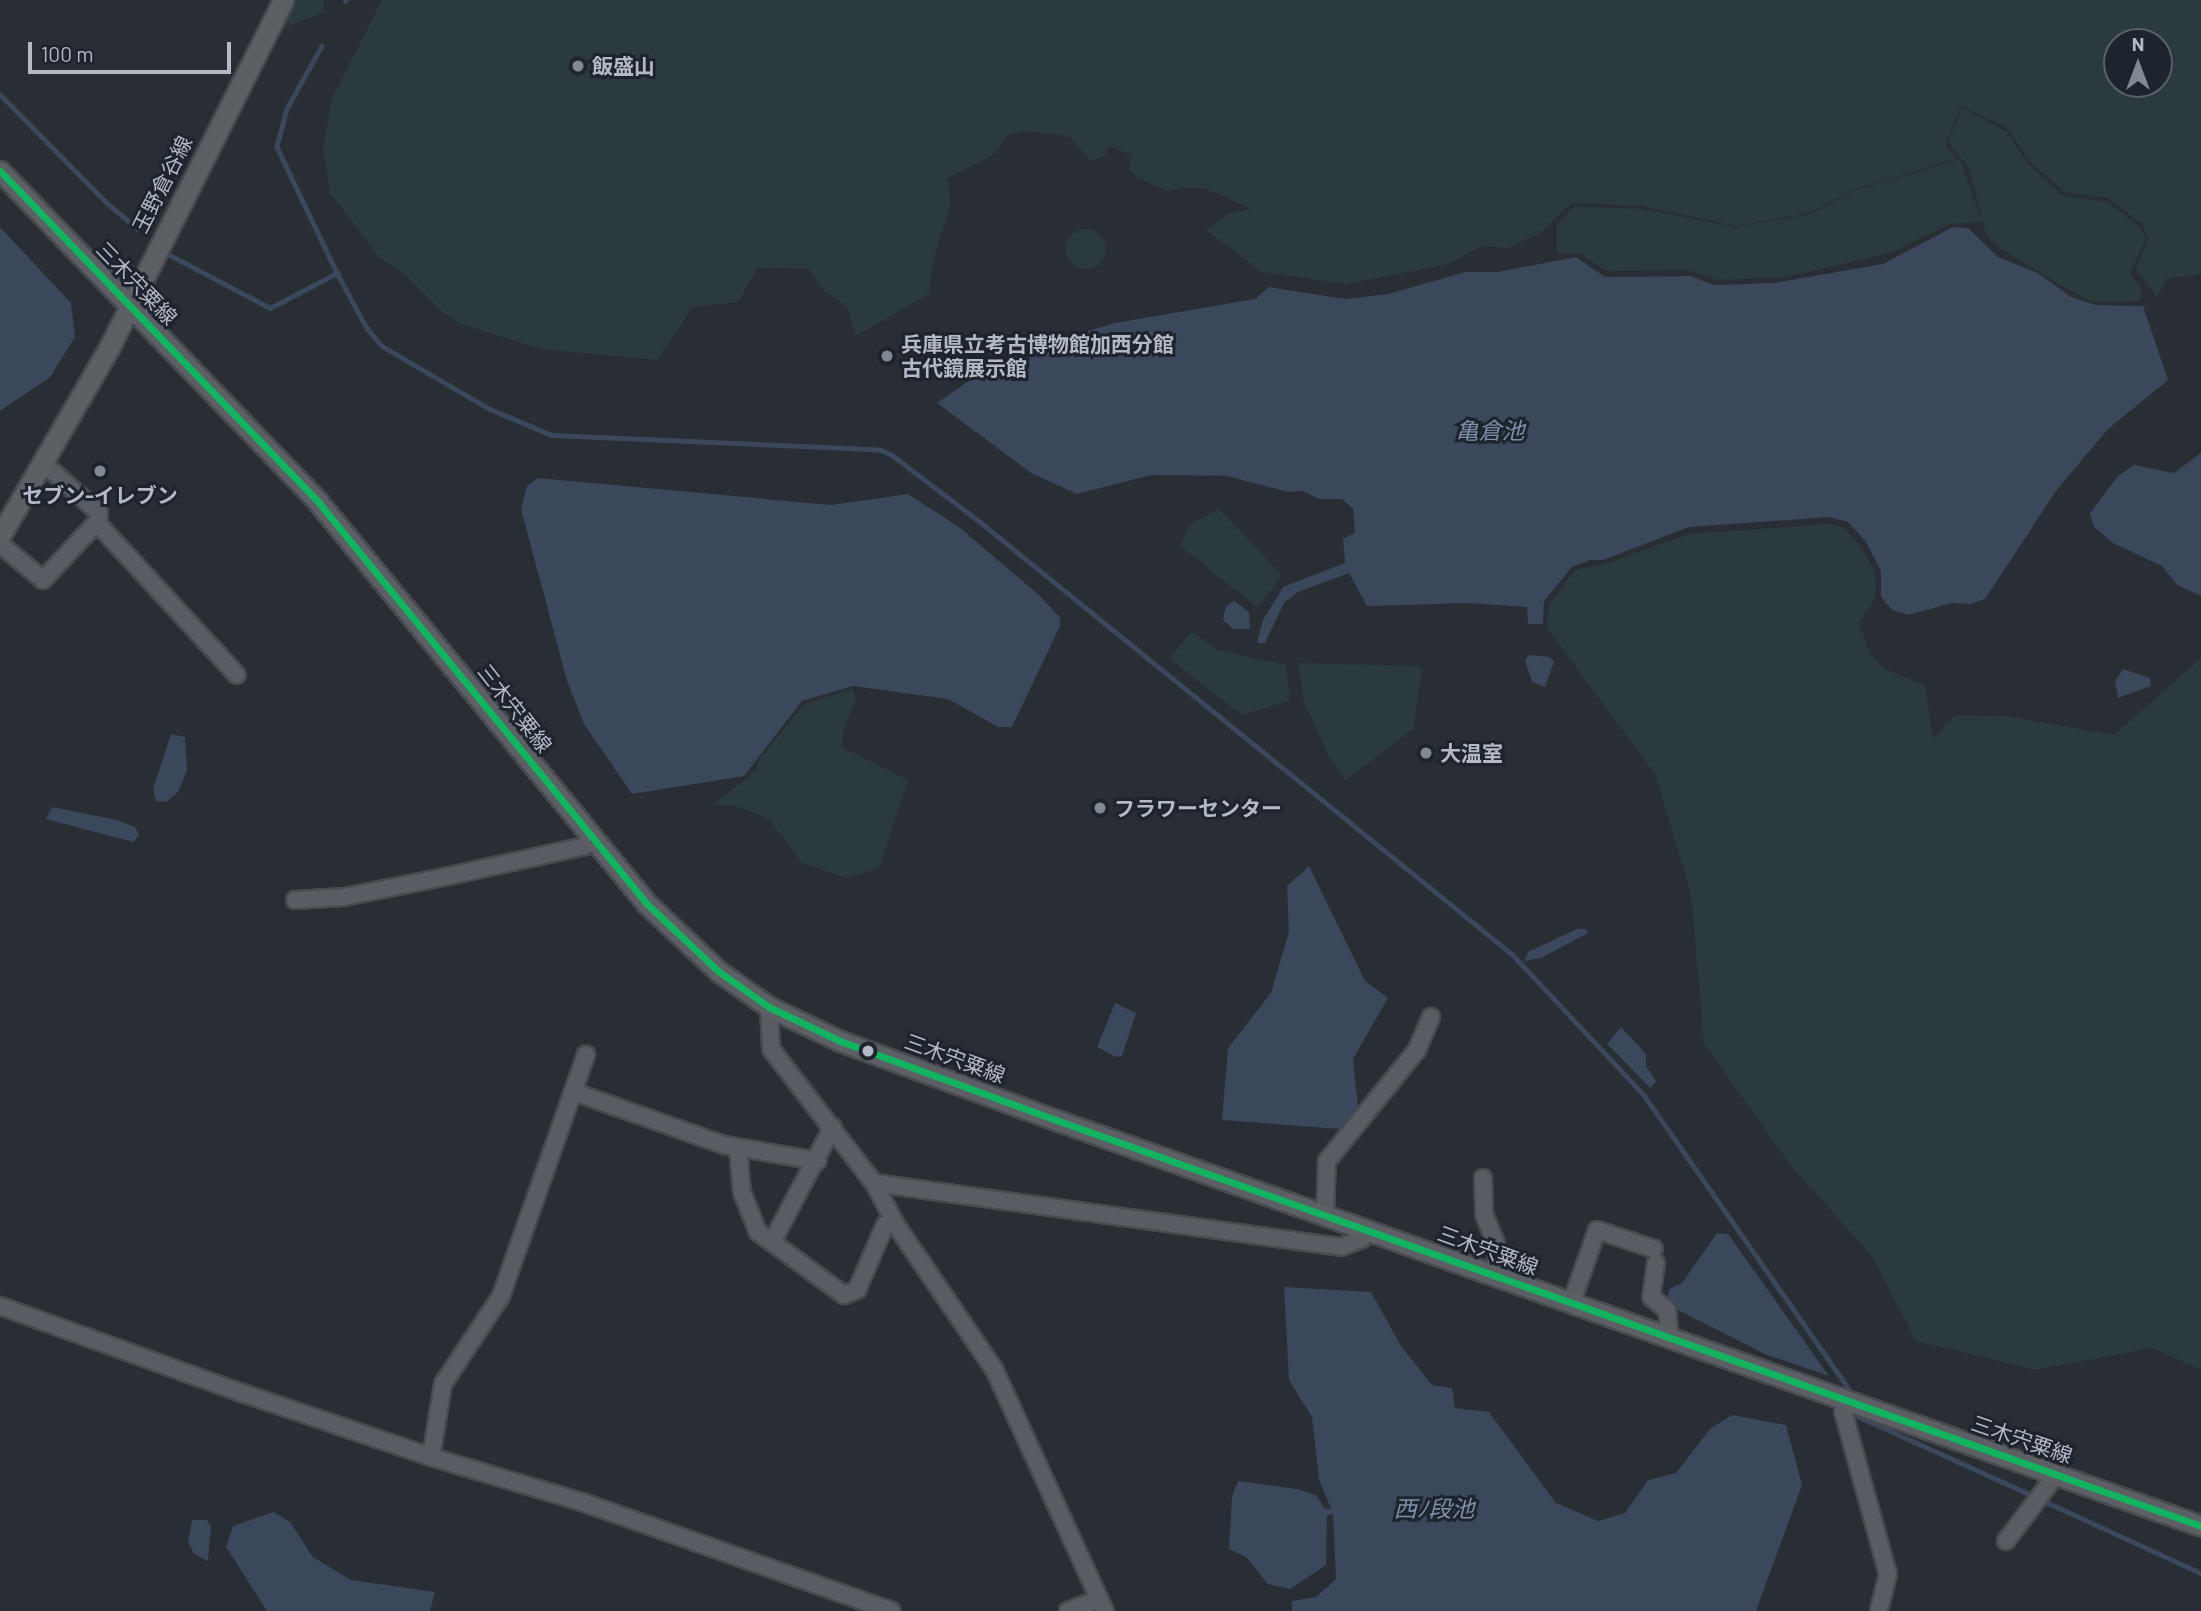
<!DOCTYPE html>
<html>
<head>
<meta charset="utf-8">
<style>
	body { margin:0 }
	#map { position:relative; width:2201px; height:1611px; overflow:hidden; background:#292d34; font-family:Barlow,"Noto Sans JP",sans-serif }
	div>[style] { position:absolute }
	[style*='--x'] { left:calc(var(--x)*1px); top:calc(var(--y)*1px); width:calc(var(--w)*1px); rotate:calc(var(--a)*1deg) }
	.green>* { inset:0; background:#2b3a3c }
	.round { border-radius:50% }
	.water>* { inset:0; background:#3b475b }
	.stream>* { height:4.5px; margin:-2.25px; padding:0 2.25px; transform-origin:2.25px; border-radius:2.25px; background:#3b475b }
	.roads { filter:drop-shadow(2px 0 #474a4f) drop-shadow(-2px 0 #474a4f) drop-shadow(0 2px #474a4f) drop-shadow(0 -2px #474a4f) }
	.minor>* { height:16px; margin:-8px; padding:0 8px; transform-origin:8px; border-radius:8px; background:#595c63 }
	.major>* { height:19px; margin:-9.5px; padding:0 9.5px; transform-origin:9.5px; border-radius:9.5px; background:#5c5f64 }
	.bus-1>* { height:7px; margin:-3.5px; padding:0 3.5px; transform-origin:3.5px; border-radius:3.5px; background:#13b361 }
	.dots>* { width:19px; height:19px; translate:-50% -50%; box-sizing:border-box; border:4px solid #1e242e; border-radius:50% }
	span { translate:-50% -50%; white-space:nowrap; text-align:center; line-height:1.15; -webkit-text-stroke:6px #1e242e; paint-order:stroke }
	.poi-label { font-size:21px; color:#b4bac5; font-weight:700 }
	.left { translate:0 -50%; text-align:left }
	.street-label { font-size:21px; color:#b4bac5 }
	.water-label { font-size:23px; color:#7f8fa9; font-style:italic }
	.north { position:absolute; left:2103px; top:28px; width:70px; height:70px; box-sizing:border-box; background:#1e242e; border:2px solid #5a606a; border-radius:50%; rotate:0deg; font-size:19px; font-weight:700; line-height:28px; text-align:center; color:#b4bac5 }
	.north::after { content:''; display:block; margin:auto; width:24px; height:32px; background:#838992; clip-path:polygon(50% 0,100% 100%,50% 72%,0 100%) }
	.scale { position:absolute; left:28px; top:42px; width:203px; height:32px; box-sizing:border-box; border:4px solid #b4bac5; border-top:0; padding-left:9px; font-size:21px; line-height:24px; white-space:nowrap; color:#b4bac5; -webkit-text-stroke:5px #1e242e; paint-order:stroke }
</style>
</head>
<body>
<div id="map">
	<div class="green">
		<i style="clip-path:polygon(294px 0,323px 0,324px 12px,278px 30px)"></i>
		<i style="clip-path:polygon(evenodd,382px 0,2201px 0,2201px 274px,2166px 279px,2157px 298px,2136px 269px,2148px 238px,2142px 224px,2108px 198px,2065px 192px,2032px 164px,2007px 128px,1961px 106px,1945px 146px,1959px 158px,1851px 191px,1810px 213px,1736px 226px,1642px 206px,1572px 203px,1540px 233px,1508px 248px,1482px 246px,1449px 264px,1346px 284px,1261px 272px,1206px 230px,1230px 213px,1252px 209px,1206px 189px,1180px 187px,1170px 192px,1135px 177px,1129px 169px,1132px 155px,1109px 146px,1105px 156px,1091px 161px,1069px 136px,1025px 131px,1008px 135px,992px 156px,948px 178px,950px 206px,933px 260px,929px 294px,856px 336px,848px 308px,821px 288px,809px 269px,758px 268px,738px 302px,693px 307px,657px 360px,542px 349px,460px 324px,442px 312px,405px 275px,379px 257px,330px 193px,323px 149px,332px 98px,382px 0,2159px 42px,2159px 84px,2117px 84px,2117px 42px,2159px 42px)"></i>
		<i style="clip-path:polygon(1962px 108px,2006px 131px,2029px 165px,2063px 196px,2108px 202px,2141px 228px,2146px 238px,2130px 274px,2142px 290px,2139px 301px,2095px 302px,2076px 294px,2001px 249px,1986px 235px,1970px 170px,1948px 142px)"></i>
		<i style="clip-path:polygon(1960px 159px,1982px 222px,1950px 224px,1893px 252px,1786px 277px,1718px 280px,1688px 270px,1607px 271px,1579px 253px,1557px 254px,1557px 224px,1574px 206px,1643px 209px,1736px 227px,1811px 214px,1851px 192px)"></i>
		<i class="round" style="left:1066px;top:229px;width:40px;height:40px"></i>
		<i style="clip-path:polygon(1219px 509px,1282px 575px,1258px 608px,1180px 546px,1190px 524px)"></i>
		<i style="clip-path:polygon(1830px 524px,1844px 528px,1859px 544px,1876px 573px,1875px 599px,1859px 623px,1870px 654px,1884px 669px,1925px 685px,1933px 739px,1955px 715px,2006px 716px,2114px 735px,2201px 658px,2201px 1369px,2152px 1348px,2035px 1370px,1916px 1341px,1872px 1256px,1791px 1166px,1704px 1044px,1691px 894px,1655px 774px,1547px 628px,1549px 604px,1575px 570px,1605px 564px,1689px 534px)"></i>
		<i style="clip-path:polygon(1191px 631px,1217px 650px,1286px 665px,1290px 701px,1242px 715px,1170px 659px)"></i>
		<i style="clip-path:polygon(1298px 663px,1418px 666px,1422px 670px,1413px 729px,1345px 781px,1328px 755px,1304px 702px)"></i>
		<i style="clip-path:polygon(853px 689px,856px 701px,844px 728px,842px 747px,908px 780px,879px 868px,846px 878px,801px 862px,769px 819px,734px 805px,712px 805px,756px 771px,758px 761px,804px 704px)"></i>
	</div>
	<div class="water">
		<i style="clip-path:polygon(0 227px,71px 303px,75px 337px,50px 377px,0 411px)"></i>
		<i style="clip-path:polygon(1953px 227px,1968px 228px,1998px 257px,2038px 273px,2071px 297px,2096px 305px,2143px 306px,2168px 380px,2107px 430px,2056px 491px,1985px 599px,1970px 604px,1952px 603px,1908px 615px,1892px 610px,1881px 597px,1881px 571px,1866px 542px,1848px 522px,1829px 517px,1689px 527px,1603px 560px,1590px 560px,1572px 567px,1544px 601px,1543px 624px,1528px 624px,1527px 607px,1468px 603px,1367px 606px,1349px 573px,1298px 592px,1284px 603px,1265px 643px,1257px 643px,1263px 620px,1283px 587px,1345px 563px,1343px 539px,1355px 533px,1353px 509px,1342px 499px,1319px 499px,1302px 491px,1288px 492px,1227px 476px,1151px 475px,1077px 494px,1031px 473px,937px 403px,990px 366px,1040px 345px,1115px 323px,1255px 299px,1269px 287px,1345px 299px,1388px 294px,1465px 272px,1498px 272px,1576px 257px,1605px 277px,1690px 276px,1714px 285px,1774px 283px,1883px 264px)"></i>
		<i style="clip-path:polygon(2201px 453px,2201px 596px,2177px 585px,2162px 566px,2113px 543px,2094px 527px,2090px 513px,2118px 476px,2134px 465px,2174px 473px)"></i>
		<i style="clip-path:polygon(538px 478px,831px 505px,908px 494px,959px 527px,1040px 596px,1060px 618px,1060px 626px,1012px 727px,998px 727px,948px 699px,853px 686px,802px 701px,744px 776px,632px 794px,584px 724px,567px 681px,521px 509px,527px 486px)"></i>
		<i style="clip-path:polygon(1234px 601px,1249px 612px,1250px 629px,1233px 629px,1223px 620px,1226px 606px)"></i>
		<i style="clip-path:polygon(1529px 655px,1550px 657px,1554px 662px,1545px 687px,1532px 682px,1525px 660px)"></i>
		<i style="clip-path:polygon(2123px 669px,2150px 678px,2151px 686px,2118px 698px,2115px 681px)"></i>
		<i style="clip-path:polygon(171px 734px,185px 737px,187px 771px,178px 792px,166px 802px,156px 801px,153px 789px)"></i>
		<i style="clip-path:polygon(52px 807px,117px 820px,135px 827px,139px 835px,133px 842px,46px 819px)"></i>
		<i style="clip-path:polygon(1309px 866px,1365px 981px,1388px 998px,1353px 1059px,1358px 1107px,1340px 1129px,1222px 1120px,1228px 1048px,1271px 993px,1289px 932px,1287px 886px)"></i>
		<i style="clip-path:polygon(1577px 929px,1587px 929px,1588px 933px,1541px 958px,1524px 961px,1528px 952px)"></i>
		<i style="clip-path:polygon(1115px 1003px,1136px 1013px,1122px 1056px,1116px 1057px,1097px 1047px)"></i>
		<i style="clip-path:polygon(1621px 1027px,1646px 1054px,1646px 1066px,1656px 1081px,1650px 1088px,1607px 1044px)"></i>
		<i style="clip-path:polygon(1717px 1233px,1728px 1234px,1829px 1376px,1765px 1354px,1678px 1310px,1667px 1300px,1669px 1289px,1682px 1283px)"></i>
		<i style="clip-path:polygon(1284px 1287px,1371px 1292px,1401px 1346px,1432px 1385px,1452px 1388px,1455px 1408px,1489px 1412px,1556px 1503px,1598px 1521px,1625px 1513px,1648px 1480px,1676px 1473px,1710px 1429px,1732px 1415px,1786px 1425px,1802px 1485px,1756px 1611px,1292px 1611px,1292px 1601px,1316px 1597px,1336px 1579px,1333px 1514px,1327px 1515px,1326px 1565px,1290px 1589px,1268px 1584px,1246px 1557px,1229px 1549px,1232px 1497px,1238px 1481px,1297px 1489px,1316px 1495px,1325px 1509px,1331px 1509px,1319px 1479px,1312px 1417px,1289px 1380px)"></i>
		<i style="clip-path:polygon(274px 1512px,290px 1522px,313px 1557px,351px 1580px,435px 1592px,430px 1611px,267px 1611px,226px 1547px,233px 1526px)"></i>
		<i style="clip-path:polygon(192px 1520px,207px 1520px,211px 1526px,208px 1561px,194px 1554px,188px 1542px)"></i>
	</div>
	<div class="stream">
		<i style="--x:345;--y:1;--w:1;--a:-45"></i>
		<i style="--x:322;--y:46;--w:72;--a:119.1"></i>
		<i style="--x:287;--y:109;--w:39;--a:105"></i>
		<i style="--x:277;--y:147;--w:140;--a:64.5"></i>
		<i style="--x:337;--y:273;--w:63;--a:61.4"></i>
		<i style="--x:367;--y:328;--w:23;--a:50"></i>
		<i style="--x:382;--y:346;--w:125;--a:30.3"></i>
		<i style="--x:490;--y:409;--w:67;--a:22.8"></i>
		<i style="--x:552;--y:435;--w:296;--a:2.5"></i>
		<i style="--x:848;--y:448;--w:33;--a:3"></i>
		<i style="--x:881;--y:450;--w:12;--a:24"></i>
		<i style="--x:892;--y:455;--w:109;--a:37.2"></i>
		<i style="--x:979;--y:521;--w:688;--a:39.1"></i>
		<i style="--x:1513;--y:955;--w:192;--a:46.9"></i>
		<i style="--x:1644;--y:1095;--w:360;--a:55.1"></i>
		<i style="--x:0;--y:94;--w:153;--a:45.5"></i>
		<i style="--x:107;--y:203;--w:40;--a:40"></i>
		<i style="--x:170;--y:255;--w:113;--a:27.9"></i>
		<i style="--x:270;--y:308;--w:76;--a:-27.6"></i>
		<i style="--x:1853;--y:1414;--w:199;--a:24.4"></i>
		<i style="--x:2042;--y:1500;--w:175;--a:24.7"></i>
	</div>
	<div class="roads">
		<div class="minor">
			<i style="--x:42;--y:462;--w:76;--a:41.8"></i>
			<i style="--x:99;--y:513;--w:11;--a:95"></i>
			<i style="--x:98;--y:524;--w:205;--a:47.4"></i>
			<i style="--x:0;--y:544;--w:56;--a:39.9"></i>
			<i style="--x:43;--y:580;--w:81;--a:-47"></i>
			<i style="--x:295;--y:900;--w:49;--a:-3.5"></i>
			<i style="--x:344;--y:897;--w:102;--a:-11.3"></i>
			<i style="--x:444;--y:877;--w:144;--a:-12.4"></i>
			<i style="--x:585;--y:846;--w:11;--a:-49"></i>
			<i style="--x:769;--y:1007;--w:42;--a:87.3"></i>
			<i style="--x:771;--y:1049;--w:169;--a:52.5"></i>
			<i style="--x:874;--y:1183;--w:47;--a:62.4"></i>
			<i style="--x:896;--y:1225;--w:174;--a:55.8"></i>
			<i style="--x:994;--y:1369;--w:266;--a:65.4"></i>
			<i style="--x:574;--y:1092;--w:159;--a:19.5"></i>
			<i style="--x:724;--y:1145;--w:95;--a:9.7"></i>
			<i style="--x:738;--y:1149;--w:43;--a:84.7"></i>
			<i style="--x:742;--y:1192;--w:43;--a:68.2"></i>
			<i style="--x:758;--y:1232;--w:107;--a:36.2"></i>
			<i style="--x:844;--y:1295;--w:14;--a:-21"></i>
			<i style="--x:857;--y:1290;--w:71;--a:-66.7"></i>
			<i style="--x:885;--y:1225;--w:10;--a:-37"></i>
			<i style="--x:1483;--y:1178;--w:36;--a:88"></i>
			<i style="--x:1484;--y:1214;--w:32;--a:68"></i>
			<i style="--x:1496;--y:1244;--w:33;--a:90"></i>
			<i style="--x:874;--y:1183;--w:471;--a:7.8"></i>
			<i style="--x:1341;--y:1247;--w:22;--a:-21"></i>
			<i style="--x:1362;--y:1239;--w:10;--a:-66"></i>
			<i style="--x:1325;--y:1217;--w:56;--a:-88"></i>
			<i style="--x:1327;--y:1161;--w:143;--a:-51"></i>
			<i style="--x:1417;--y:1050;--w:36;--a:-67"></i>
			<i style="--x:772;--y:1242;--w:130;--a:-62.1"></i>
			<i style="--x:1656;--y:1263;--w:34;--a:98"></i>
			<i style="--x:1651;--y:1297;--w:21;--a:39"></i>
			<i style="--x:1667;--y:1310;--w:27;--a:84"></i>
			<i style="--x:1571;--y:1304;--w:78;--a:-70.6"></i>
			<i style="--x:1597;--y:1230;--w:60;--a:18.4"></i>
			<i style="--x:0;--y:1306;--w:257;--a:19.8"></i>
			<i style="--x:242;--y:1393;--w:200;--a:18.7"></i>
			<i style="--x:431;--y:1457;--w:158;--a:16.6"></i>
			<i style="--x:582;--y:1502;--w:328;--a:19.4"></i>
			<i style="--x:1845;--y:1400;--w:11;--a:100"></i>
			<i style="--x:1843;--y:1411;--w:169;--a:74.6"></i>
			<i style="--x:1888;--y:1574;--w:38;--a:104"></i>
			<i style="--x:431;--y:1457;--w:74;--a:-80.7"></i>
			<i style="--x:443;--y:1384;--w:105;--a:-56.6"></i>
			<i style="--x:501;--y:1296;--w:256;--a:-70.6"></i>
			<i style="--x:2006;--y:1541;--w:83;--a:-52.9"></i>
			<i style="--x:1068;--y:1611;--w:33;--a:-21"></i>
		</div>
		<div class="major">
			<i style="--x:0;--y:171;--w:460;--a:46.1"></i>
			<i style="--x:319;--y:503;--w:518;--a:50.72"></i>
			<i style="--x:647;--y:904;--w:98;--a:43.3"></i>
			<i style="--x:718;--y:971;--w:62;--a:35.2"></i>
			<i style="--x:769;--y:1007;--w:79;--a:25.6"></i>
			<i style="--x:840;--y:1041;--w:230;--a:20.1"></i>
			<i style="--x:1056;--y:1120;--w:1215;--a:19.52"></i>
			<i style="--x:0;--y:536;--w:217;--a:-59.9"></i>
			<i style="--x:109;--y:348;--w:389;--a:-63.4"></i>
		</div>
	</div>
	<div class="bus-1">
		<i style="--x:0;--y:171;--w:460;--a:46.1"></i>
		<i style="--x:319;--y:503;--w:518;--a:50.72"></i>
		<i style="--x:647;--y:904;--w:98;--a:43.3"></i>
		<i style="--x:718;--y:971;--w:62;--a:35.2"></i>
		<i style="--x:769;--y:1007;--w:79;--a:25.6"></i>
		<i style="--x:840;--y:1041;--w:230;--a:20.1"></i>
		<i style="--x:1056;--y:1120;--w:1215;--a:19.52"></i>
	</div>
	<div class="dots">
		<i style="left:578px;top:66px;background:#838992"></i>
		<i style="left:887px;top:356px;background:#838992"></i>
		<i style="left:100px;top:471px;background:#838992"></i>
		<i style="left:1426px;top:753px;background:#838992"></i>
		<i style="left:1100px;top:808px;background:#838992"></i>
		<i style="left:868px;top:1051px;background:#b4bac5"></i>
	</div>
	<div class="poi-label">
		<span class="left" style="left:592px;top:66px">飯盛山</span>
		<span class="left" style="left:901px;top:356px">兵庫県立考古博物館加西分館<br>古代鏡展示館</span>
		<span style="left:100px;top:495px">セブン-イレブン</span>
		<span class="left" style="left:1440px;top:753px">大温室</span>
		<span class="left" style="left:1114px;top:808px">フラワーセンター</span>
	</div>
	<div class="street-label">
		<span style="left:162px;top:184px;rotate:-63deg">玉野倉谷線</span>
		<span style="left:137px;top:283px;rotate:46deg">三木宍粟線</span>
		<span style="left:515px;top:708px;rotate:52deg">三木宍粟線</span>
		<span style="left:955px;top:1058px;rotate:20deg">三木宍粟線</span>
		<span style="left:1488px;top:1250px;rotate:20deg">三木宍粟線</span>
		<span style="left:2022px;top:1439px;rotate:19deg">三木宍粟線</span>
	</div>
	<div class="water-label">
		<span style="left:1490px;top:430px">亀倉池</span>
		<span style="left:1434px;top:1508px">西ﾉ段池</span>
	</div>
	<div class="north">N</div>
	<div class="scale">100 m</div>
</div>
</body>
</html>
